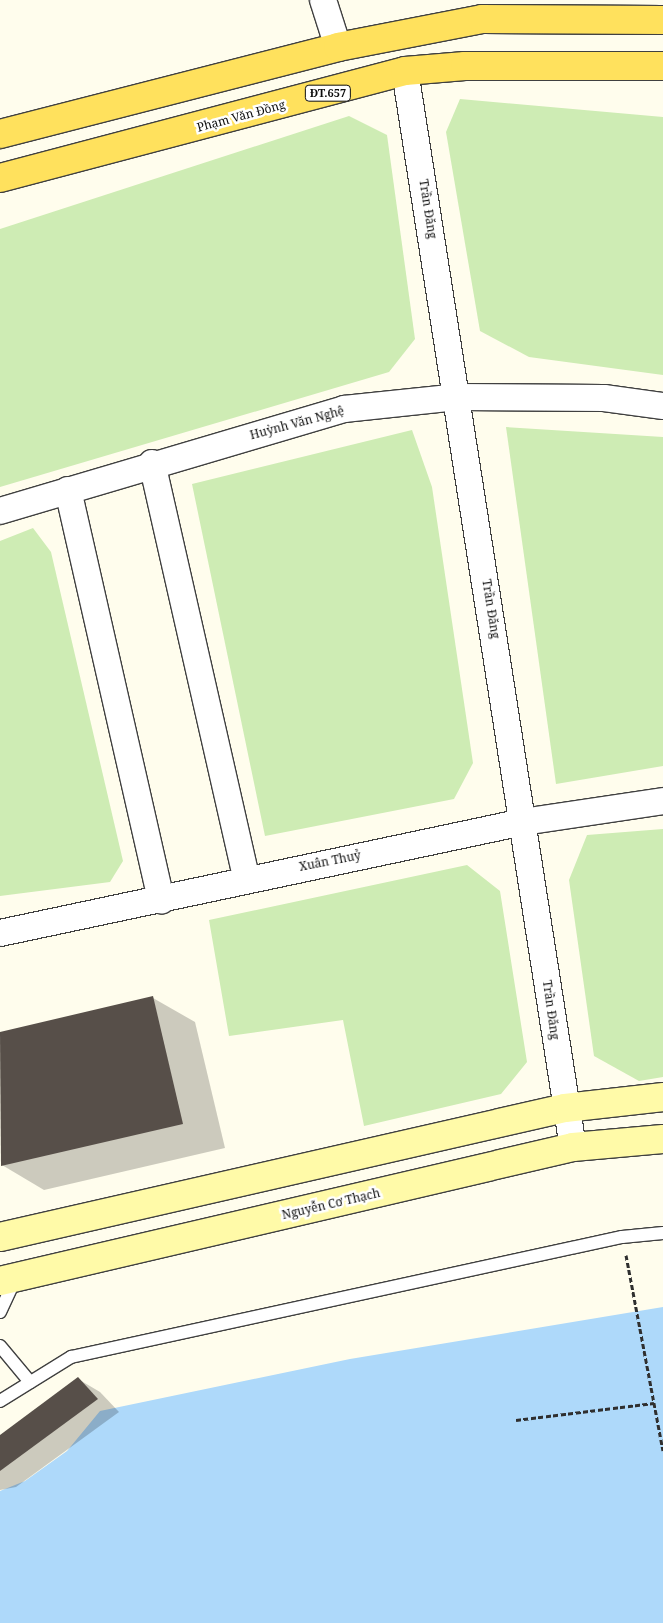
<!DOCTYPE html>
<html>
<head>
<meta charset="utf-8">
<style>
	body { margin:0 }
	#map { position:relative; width:663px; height:1623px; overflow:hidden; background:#fffded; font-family:"Noto Serif",serif }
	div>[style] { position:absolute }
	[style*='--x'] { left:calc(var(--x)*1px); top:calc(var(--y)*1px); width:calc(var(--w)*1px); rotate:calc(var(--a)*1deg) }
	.green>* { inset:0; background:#ceecb4 }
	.water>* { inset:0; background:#aed9fa }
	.shadow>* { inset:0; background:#0003 }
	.building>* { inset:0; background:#574f49 }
	.path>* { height:3px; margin-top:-1.5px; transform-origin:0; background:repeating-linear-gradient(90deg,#2f2f2f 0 5px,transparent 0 7.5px) }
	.roads { filter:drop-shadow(1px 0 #404040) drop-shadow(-1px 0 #404040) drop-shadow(0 1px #404040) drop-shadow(0 -1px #404040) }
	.lane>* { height:12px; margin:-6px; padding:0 6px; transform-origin:6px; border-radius:6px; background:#fff }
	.street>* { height:26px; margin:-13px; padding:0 13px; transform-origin:13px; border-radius:13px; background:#fff }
	.secondary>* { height:28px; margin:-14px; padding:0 14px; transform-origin:14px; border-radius:14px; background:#fffaa8 }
	.primary>* { height:28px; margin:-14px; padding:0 14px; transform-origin:14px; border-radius:14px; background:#ffe15d }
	span { translate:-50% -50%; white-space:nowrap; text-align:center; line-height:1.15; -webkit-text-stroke:5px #fff; paint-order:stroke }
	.shield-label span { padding:1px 4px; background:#fff; border:1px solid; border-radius:4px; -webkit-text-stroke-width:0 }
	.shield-label { font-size:11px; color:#0d0d0d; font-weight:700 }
	.street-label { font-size:12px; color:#0d0d0d }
</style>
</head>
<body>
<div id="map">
	<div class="green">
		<i style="clip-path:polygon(460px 99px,663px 117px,663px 375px,529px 357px,480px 331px,446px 132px)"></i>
		<i style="clip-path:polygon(349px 116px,387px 135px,415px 339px,389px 372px,0 487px,0 229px)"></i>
		<i style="clip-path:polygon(506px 427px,663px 437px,663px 766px,556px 784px)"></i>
		<i style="clip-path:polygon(412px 430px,432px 487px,473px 763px,454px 799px,265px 836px,192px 484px)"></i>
		<i style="clip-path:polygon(33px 528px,51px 552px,123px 861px,110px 882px,0 896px,0 541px)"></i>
		<i style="clip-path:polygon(663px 829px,663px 1077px,639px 1081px,594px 1056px,569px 880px,587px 835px)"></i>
		<i style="clip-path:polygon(467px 865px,500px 891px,527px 1062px,501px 1094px,364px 1126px,343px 1020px,229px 1036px,209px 920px)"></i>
	</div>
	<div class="water">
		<i style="clip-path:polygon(663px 1307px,663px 1623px,0 1623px,0 1491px,25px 1481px,67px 1451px,100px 1411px,350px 1359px)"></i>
	</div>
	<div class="shadow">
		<i style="clip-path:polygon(153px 998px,195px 1022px,225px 1148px,44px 1190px,2px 1165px,0 1033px)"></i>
		<i style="clip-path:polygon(78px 1379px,100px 1392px,119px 1412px,16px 1487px,0 1490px,0 1436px)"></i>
	</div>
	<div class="building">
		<i style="clip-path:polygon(153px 996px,183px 1124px,1px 1166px,0 1032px)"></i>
		<i style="clip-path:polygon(78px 1377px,98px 1399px,0 1471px,0 1435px)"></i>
	</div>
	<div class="path">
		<i style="--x:626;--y:1255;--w:199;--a:79.3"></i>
		<i style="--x:516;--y:1420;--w:139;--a:-7"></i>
	</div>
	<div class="roads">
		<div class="lane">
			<i style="--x:0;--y:1312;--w:38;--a:-65"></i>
			<i style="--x:0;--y:1346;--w:47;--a:50.2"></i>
			<i style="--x:0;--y:1401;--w:84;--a:-31.8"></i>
			<i style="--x:71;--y:1357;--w:564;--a:-12.29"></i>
			<i style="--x:622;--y:1237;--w:41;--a:-5.6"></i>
		</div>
		<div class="street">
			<i style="--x:323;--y:0;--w:49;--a:72.3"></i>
			<i style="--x:405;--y:71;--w:1089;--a:81.13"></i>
			<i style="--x:152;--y:463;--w:426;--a:77.2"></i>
			<i style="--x:68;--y:490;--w:421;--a:77.2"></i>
			<i style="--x:0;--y:511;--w:359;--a:-16.5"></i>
			<i style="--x:344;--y:409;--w:116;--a:-6"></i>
			<i style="--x:459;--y:397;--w:145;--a:0.4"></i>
			<i style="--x:604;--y:398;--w:60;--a:7.7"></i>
			<i style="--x:0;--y:933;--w:535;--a:-11.98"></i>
			<i style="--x:523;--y:822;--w:142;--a:-8.5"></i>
		</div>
		<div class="secondary">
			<i style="--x:0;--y:1237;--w:580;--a:-12.86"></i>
			<i style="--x:565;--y:1108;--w:99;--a:-6.4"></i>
			<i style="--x:0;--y:1281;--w:588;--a:-13.16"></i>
			<i style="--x:573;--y:1147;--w:90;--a:-5.1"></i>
		</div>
		<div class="primary">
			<i style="--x:0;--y:134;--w:349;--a:-14.4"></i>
			<i style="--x:338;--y:47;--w:147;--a:-11"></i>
			<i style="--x:482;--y:19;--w:181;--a:0.3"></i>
			<i style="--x:0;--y:178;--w:419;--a:-14.8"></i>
			<i style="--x:405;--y:71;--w:60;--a:-4.8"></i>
			<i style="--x:465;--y:66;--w:198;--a:0"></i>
		</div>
	</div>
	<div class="shield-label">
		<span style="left:328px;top:93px">ĐT.657</span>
	</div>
	<div class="street-label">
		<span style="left:241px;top:116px;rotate:-15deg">Phạm Văn Đồng</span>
		<span style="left:428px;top:209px;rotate:81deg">Trần Đăng</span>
		<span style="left:297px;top:423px;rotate:-15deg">Huỳnh Văn Nghệ</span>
		<span style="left:491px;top:609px;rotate:81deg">Trần Đăng</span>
		<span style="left:330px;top:861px;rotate:-11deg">Xuân Thuỷ</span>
		<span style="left:551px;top:1010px;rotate:82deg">Trần Đăng</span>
		<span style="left:331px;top:1204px;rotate:-13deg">Nguyễn Cơ Thạch</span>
	</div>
</div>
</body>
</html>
